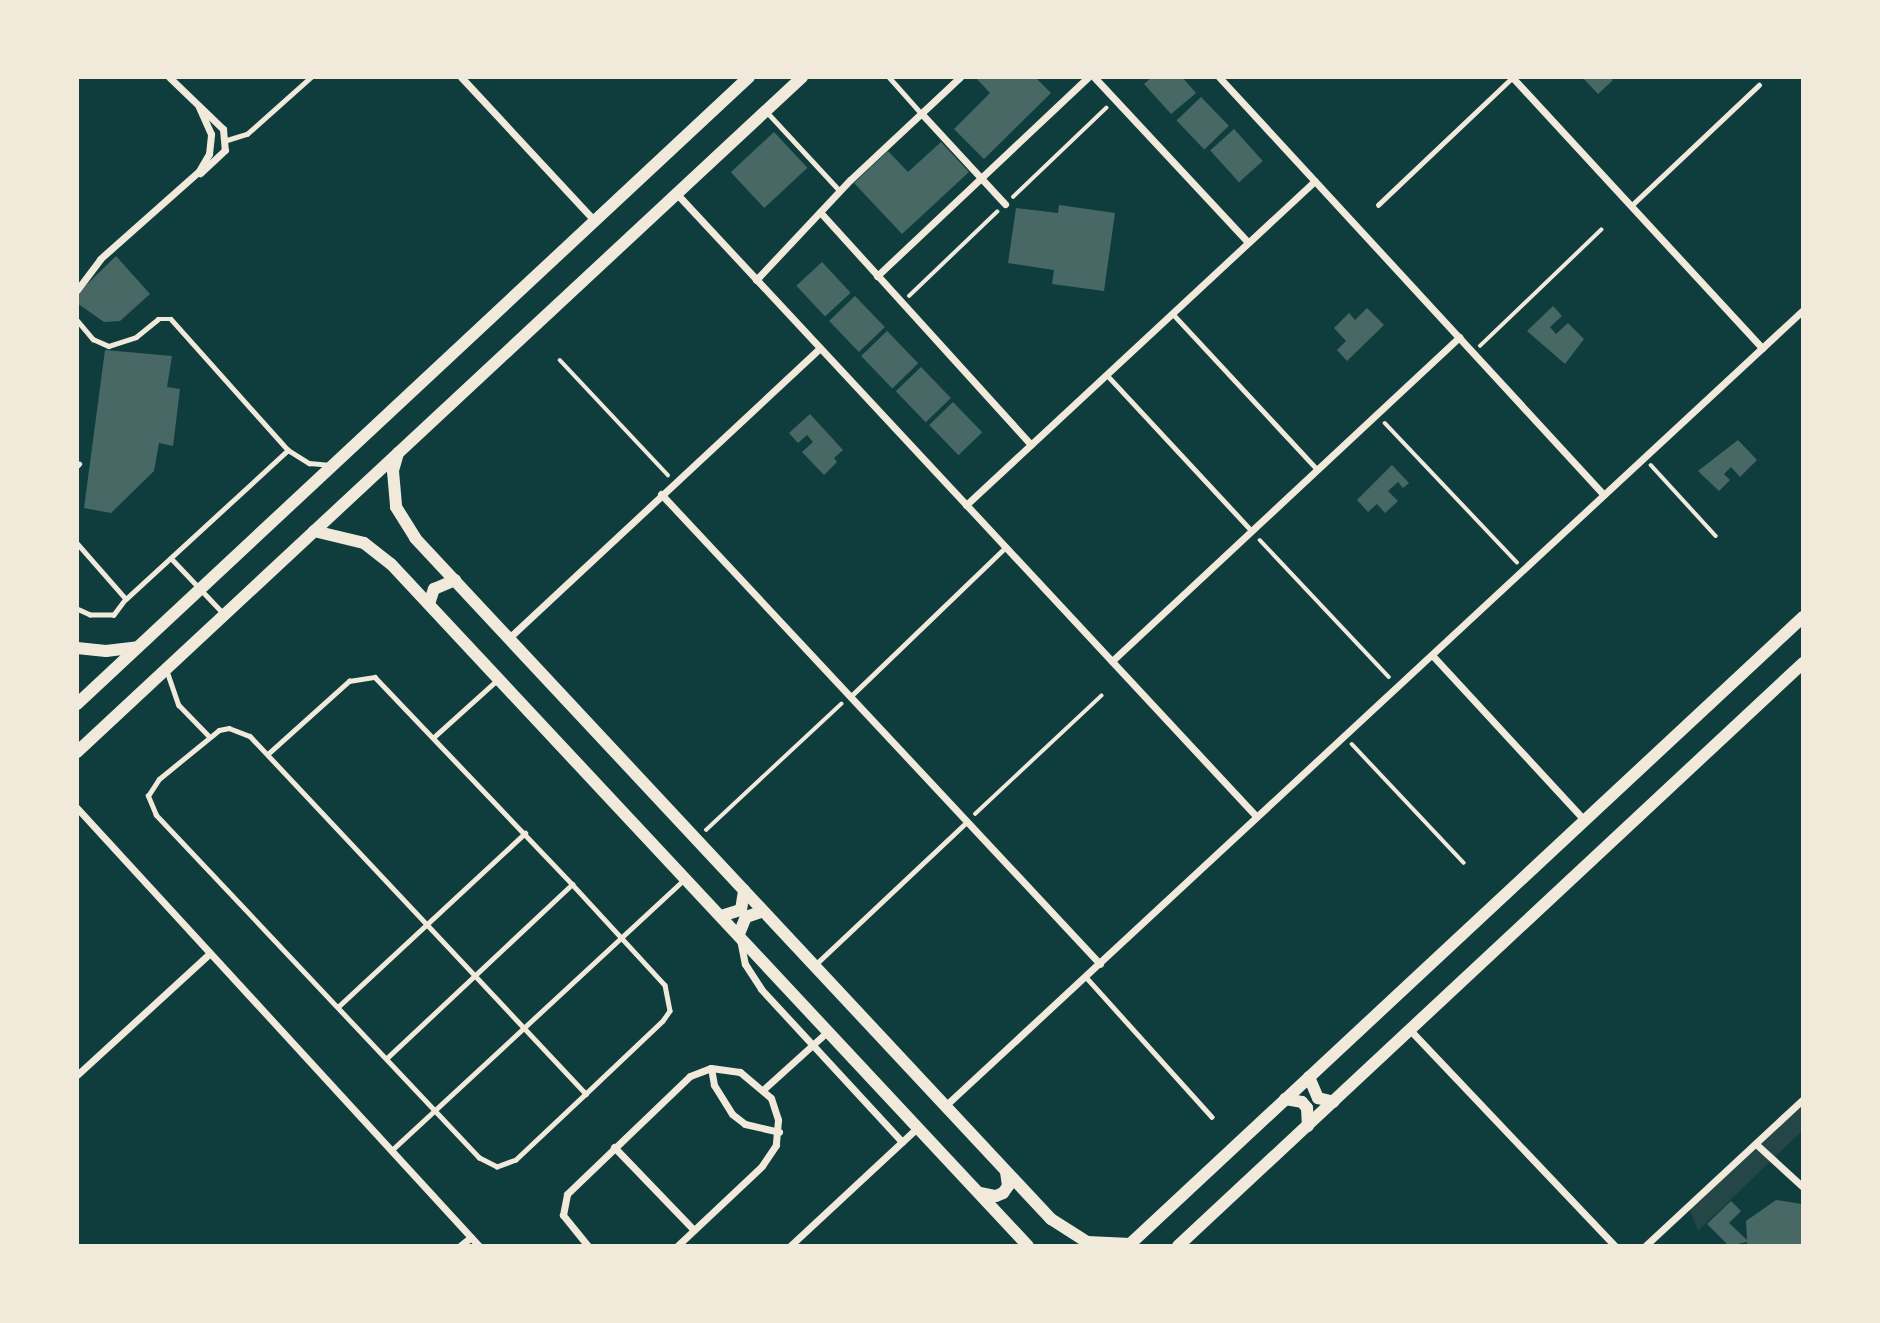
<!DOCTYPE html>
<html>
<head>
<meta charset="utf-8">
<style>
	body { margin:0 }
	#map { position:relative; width:1880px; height:1323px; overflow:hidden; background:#0f3d3e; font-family:Raleway,sans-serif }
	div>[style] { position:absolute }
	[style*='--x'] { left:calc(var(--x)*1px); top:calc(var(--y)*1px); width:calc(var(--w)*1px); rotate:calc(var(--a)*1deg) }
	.green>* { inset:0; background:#244646 }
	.building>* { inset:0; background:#486865; transform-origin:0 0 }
	.path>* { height:3.5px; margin:-1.75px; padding:0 1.75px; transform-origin:1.75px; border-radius:1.75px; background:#f1e9da }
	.service>* { height:4.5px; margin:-2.25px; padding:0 2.25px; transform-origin:2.25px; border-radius:2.25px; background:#f1e9da }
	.minor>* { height:7px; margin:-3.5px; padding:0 3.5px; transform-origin:3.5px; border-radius:3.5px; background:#f1e9da }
	.tertiary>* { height:12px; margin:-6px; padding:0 6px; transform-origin:6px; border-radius:6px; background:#f1e9da }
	span { translate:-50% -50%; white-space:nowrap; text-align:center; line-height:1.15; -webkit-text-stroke:6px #f1e9da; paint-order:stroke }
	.frame { position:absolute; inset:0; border:79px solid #f1e9da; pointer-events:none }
</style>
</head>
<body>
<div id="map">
	<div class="green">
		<i style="clip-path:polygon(1803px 1101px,1803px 1130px,1698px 1231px,1689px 1208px)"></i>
	</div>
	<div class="building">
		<i style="clip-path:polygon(975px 77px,1035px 77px,1051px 93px,984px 159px,954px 129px,990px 93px)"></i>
		<i style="clip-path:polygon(1152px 77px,1182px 77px,1196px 93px,1171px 114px,1144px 84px)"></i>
		<i style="clip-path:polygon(1582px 77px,1610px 77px,1613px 80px,1598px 94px)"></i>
		<i style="left:1201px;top:97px;width:40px;height:34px;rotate:46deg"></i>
		<i style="left:1234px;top:129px;width:43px;height:32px;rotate:48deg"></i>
		<i style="left:774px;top:132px;width:49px;height:59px;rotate:47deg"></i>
		<i style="clip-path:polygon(941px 142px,969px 172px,902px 234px,854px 183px,888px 151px,908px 172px)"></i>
		<i style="clip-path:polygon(1059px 205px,1115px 213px,1104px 291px,1052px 284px,1054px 270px,1008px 263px,1016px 208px,1058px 213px)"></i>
		<i style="clip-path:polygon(116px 256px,150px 294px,120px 321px,104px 322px,77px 303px,77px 294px)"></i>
		<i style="left:822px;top:262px;width:42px;height:35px;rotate:47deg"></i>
		<i style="left:855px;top:296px;width:43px;height:36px;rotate:46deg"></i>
		<i style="clip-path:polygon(1553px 306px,1562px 316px,1550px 327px,1556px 334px,1568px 323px,1584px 339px,1565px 364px,1527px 331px)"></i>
		<i style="clip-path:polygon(1367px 308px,1384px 325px,1347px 361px,1337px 350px,1346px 341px,1334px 328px,1349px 313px,1355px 320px)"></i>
		<i style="left:887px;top:331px;width:45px;height:36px;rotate:46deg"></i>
		<i style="clip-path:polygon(105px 350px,172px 356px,167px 387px,180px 389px,173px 446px,159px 443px,154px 471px,111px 513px,84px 508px)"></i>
		<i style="left:921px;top:367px;width:43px;height:35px;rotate:46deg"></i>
		<i style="left:953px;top:402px;width:42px;height:33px;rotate:46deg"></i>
		<i style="clip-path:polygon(810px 414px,843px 450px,834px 458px,837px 462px,824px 475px,802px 452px,813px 442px,807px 435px,798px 443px,789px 433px)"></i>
		<i style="clip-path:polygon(1738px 440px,1757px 460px,1740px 477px,1731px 467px,1724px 474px,1730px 480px,1719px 491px,1698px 471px)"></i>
		<i style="clip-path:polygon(1392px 465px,1409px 483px,1403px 488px,1398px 482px,1388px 491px,1398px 501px,1385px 513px,1377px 504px,1368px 512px,1357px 500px)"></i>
		<i style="clip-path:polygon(1776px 1200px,1802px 1204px,1803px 1246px,1747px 1246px,1747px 1242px,1729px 1246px,1707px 1224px,1731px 1201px,1741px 1211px,1729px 1223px,1747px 1240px,1746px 1221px)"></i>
	</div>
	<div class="path">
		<i style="--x:1013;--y:197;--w:129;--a:-43.7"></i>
		<i style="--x:909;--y:296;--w:122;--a:-43.7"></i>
		<i style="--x:1480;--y:346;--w:168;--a:-43.8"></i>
		<i style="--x:560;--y:360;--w:158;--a:46.8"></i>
		<i style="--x:1385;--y:423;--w:192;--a:46.5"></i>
		<i style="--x:1651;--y:465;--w:96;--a:47.5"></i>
		<i style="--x:1260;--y:540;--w:188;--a:46.7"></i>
		<i style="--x:1352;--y:744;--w:163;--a:46.7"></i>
		<i style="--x:975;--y:814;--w:173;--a:-43.1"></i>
		<i style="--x:706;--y:830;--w:185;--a:-43"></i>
	</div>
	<div class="service">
		<i style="--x:889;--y:77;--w:48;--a:48.4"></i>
		<i style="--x:766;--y:111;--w:109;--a:47.2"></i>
		<i style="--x:227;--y:140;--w:21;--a:-17"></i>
		<i style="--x:247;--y:134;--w:86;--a:-41.7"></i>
		<i style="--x:1378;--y:205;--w:185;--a:-43.5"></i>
		<i style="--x:1631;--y:206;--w:176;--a:-43.4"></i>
		<i style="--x:1173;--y:314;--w:212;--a:47.1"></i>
		<i style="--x:77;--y:320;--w:25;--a:50"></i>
		<i style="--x:93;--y:339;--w:17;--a:24"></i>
		<i style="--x:109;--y:346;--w:28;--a:-18"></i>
		<i style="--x:136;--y:337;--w:28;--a:-39"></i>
		<i style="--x:158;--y:319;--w:13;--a:0"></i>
		<i style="--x:171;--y:319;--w:176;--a:48.2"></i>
		<i style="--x:288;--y:450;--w:25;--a:32"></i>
		<i style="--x:309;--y:463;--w:21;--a:5"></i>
		<i style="--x:1107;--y:375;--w:212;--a:47.1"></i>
		<i style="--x:77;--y:466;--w:3;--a:-45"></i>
		<i style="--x:77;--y:543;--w:74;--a:48.8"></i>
		<i style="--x:126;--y:599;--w:20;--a:127"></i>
		<i style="--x:114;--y:615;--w:24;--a:180"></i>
		<i style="--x:90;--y:615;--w:14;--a:-155"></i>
		<i style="--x:172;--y:559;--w:76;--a:46.6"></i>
		<i style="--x:126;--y:599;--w:220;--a:-42.6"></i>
		<i style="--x:167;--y:671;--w:36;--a:71"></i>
		<i style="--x:179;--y:705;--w:43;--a:45.9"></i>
		<i style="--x:851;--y:696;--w:215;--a:-43.9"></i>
		<i style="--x:434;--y:737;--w:84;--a:-42.1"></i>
		<i style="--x:269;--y:753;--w:108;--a:-42"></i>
		<i style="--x:349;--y:681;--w:26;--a:-9"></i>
		<i style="--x:375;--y:677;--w:286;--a:46.4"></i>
		<i style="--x:572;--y:884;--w:137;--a:47.4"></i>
		<i style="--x:665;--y:985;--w:26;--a:79"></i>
		<i style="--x:670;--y:1011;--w:12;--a:125"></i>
		<i style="--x:663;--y:1021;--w:106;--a:136.5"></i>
		<i style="--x:586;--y:1094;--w:96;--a:136.7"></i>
		<i style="--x:516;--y:1160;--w:20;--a:160"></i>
		<i style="--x:497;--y:1167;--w:20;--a:-153"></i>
		<i style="--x:479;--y:1158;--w:471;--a:-133.3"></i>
		<i style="--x:156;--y:815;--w:21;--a:-113"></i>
		<i style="--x:148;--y:796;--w:20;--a:-57"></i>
		<i style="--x:159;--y:779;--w:77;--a:-39.2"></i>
		<i style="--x:219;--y:730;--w:10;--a:-11"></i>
		<i style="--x:229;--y:728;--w:22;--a:21"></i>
		<i style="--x:250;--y:736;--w:491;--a:46.8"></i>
		<i style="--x:815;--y:965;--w:209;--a:-43.3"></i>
		<i style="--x:1086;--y:977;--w:188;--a:48"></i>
		<i style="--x:339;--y:1006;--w:254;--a:-42.9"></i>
		<i style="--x:387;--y:1058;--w:254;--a:-43.2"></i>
		<i style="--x:392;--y:1150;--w:399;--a:-42.8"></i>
	</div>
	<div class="minor">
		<i style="--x:169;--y:77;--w:75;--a:43.9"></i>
		<i style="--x:223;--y:129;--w:21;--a:85"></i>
		<i style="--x:225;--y:150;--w:34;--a:137"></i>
		<i style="--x:461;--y:77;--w:197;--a:47.1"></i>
		<i style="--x:1094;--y:77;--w:226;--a:47"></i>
		<i style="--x:1219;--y:77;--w:568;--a:47.35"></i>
		<i style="--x:1512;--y:77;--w:369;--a:47.3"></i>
		<i style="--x:921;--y:113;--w:124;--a:47.3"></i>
		<i style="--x:676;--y:193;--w:851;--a:47.05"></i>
		<i style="--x:820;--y:212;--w:314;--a:47.8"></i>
		<i style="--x:877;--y:276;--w:290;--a:-43.3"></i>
		<i style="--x:756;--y:280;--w:137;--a:-46.8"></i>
		<i style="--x:850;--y:180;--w:151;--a:-43.1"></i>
		<i style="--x:77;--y:290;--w:39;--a:-53"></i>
		<i style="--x:100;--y:259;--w:132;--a:-41.6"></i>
		<i style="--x:199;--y:171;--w:20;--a:-60"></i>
		<i style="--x:209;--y:154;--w:20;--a:-84"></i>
		<i style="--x:211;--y:134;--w:30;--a:-114"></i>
		<i style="--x:661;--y:494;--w:643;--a:46.95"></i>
		<i style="--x:966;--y:505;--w:476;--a:-42.9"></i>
		<i style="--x:509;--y:638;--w:425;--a:-43"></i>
		<i style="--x:1432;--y:655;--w:224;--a:47.3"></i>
		<i style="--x:1112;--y:661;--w:475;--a:-43"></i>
		<i style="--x:77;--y:808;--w:595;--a:47.45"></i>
		<i style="--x:740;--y:939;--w:25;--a:79"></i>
		<i style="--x:745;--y:964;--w:30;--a:57"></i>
		<i style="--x:761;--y:989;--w:208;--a:47.3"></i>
		<i style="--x:1410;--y:1030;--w:298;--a:46.5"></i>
		<i style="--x:711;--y:1068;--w:17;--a:80"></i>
		<i style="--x:714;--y:1085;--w:34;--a:58"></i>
		<i style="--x:732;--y:1114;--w:16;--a:38"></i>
		<i style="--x:745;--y:1124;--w:35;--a:13"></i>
		<i style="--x:77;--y:1075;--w:180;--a:-42.5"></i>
		<i style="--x:765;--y:1088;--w:85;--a:-42.1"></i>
		<i style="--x:945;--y:1106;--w:1170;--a:-42.85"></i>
		<i style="--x:1756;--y:1144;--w:64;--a:42.5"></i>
		<i style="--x:614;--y:1147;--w:115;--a:46.1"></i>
		<i style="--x:460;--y:1246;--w:14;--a:-39"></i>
		<i style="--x:588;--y:1246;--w:40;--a:-129"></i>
		<i style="--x:563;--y:1215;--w:21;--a:-79"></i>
		<i style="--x:567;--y:1194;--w:170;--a:-43.8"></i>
		<i style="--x:690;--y:1076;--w:22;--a:-21"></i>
		<i style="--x:711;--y:1068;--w:29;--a:8"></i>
		<i style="--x:740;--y:1072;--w:40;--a:40"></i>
		<i style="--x:771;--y:1098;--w:23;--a:72"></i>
		<i style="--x:778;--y:1120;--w:25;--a:95"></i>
		<i style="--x:776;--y:1145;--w:25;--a:124"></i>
		<i style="--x:762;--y:1166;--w:117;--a:136.7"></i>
		<i style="--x:790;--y:1246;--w:175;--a:-42.9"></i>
		<i style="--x:1645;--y:1246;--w:216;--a:-42.9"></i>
	</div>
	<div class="tertiary">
		<i style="--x:398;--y:453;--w:19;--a:106"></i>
		<i style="--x:393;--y:471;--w:36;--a:85"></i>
		<i style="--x:396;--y:507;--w:36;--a:58"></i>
		<i style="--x:415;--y:538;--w:932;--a:46.96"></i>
		<i style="--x:1051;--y:1219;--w:43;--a:32.6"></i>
		<i style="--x:1087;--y:1242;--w:43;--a:2.7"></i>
		<i style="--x:314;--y:531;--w:51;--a:13.5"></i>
		<i style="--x:364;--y:543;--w:34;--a:38"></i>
		<i style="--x:391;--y:564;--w:933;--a:46.95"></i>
		<i style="--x:429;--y:604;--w:16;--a:-72"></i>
		<i style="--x:434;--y:589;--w:23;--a:-23"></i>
		<i style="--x:77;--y:648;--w:29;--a:6"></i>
		<i style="--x:106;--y:651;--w:32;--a:-7"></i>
		<i style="--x:77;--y:704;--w:919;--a:-43.02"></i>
		<i style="--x:77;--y:752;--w:991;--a:-42.95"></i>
		<i style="--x:721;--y:916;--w:21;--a:-17"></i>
		<i style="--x:741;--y:910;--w:20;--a:-81"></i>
		<i style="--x:739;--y:934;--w:18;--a:-68"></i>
		<i style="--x:746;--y:917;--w:18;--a:-19"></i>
		<i style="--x:1309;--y:1077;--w:23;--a:67"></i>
		<i style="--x:1318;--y:1098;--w:16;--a:14"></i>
		<i style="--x:1285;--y:1099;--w:17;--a:10"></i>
		<i style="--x:1302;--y:1102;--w:8;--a:50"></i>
		<i style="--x:1307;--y:1108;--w:18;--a:87"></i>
		<i style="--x:980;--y:1193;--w:16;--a:11"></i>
		<i style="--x:996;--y:1196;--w:8;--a:-23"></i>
		<i style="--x:1003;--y:1193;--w:9;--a:-54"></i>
		<i style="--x:1008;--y:1186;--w:14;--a:-98"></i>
		<i style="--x:1128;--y:1246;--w:923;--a:-42.98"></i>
		<i style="--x:1178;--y:1246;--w:855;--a:-43.01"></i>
	</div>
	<div class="frame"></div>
</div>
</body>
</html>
